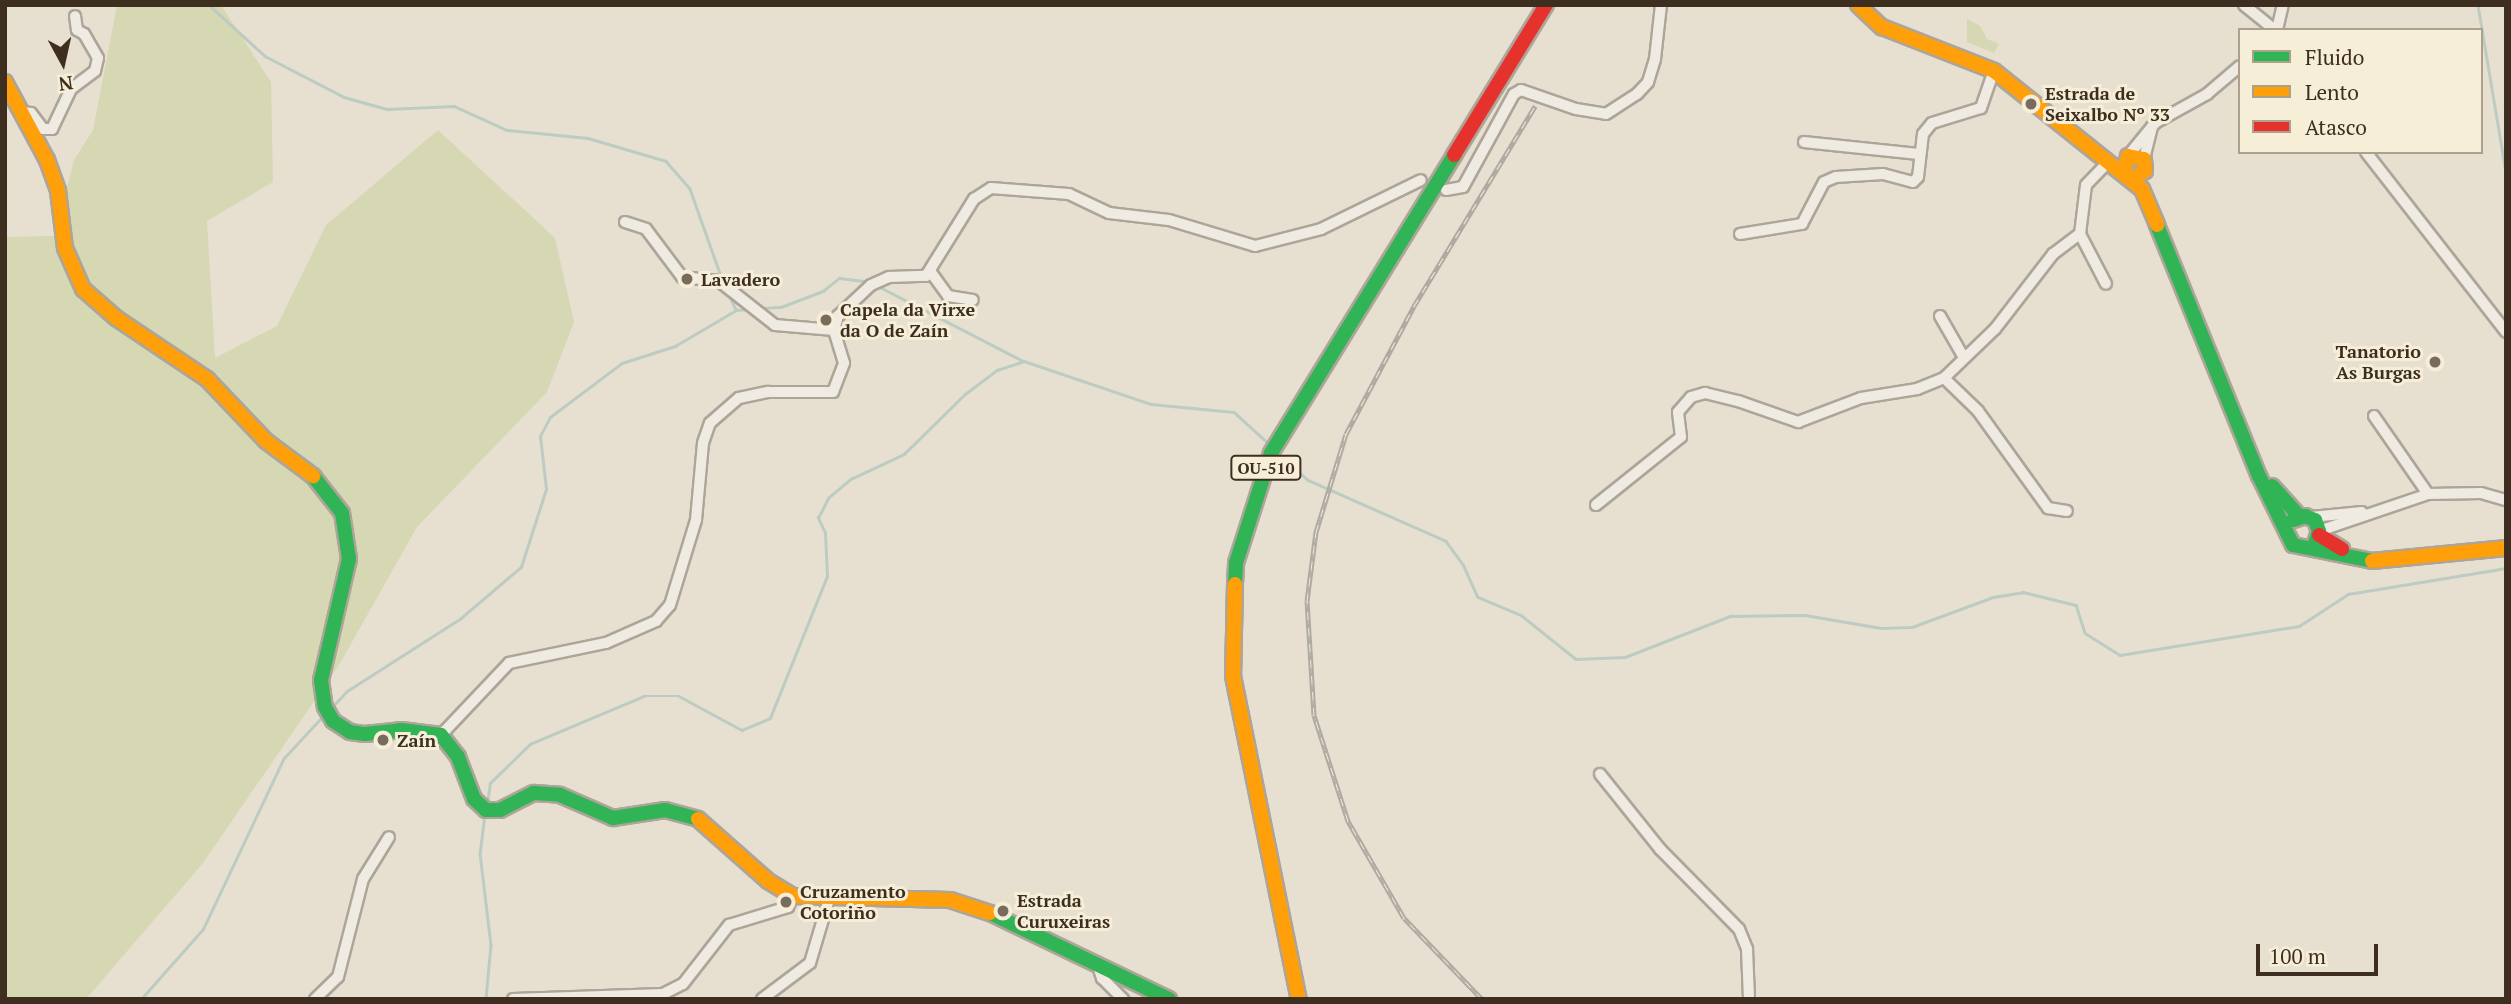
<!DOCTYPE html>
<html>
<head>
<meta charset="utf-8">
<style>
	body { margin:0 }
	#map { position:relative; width:2511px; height:1004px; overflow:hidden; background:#e7e0d1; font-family:"PT Serif",serif }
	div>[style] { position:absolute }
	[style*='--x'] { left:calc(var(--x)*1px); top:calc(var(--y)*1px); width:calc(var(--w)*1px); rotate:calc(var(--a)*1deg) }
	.green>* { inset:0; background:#d6d7b3 }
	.stream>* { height:2.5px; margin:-1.25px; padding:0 1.25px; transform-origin:1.25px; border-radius:1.25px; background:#bcccc2 }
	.roads { filter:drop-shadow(2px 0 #ada599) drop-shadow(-2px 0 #ada599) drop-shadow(0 2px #ada599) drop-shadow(0 -2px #ada599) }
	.street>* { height:10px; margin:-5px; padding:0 5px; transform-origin:5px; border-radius:5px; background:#efebe3 }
	.fast>* { height:14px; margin:-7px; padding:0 7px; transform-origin:7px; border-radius:7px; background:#30b455 }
	.slow>* { height:14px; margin:-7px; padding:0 7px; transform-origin:7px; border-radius:7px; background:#ff9f0a }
	.jam>* { height:14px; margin:-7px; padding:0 7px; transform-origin:7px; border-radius:7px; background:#e5322d }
	.rail>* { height:5px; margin-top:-2.5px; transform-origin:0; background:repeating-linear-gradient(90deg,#f7eed8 0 8px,#afaaa2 0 16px); box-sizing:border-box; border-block:2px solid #afaaa2 }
	.dots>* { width:19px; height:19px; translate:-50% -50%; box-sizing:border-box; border:4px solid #f7eed8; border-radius:50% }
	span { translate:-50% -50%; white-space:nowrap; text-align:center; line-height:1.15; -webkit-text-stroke:6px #f7eed8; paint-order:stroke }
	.shield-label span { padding:2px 5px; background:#f7eed8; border:2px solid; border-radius:5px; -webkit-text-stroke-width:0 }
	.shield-label { font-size:16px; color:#3d2e20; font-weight:700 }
	.poi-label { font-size:18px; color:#3d2e20; font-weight:700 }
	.left { translate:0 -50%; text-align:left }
	.right { translate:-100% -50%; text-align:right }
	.frame { position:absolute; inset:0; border:7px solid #3d2e20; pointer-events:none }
	.legend { position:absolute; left:2238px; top:28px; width:245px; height:126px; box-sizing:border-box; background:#f7eed8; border:2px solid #ada18e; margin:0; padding:9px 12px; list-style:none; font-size:21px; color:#3d2e20 }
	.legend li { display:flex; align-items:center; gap:14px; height:35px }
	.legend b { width:35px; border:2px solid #ada18e }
	.north { position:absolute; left:28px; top:28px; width:70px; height:70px; -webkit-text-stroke:5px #f7eed8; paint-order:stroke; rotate:172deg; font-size:19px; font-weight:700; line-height:28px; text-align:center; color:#3d2e20 }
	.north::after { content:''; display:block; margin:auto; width:24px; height:32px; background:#3d2e20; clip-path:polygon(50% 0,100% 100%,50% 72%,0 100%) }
	.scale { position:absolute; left:2256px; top:944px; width:122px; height:32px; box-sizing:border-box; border:4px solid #3d2e20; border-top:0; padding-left:9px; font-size:21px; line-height:24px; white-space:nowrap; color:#3d2e20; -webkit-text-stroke:5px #f7eed8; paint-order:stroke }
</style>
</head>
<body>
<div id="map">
	<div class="green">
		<i style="clip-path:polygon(117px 5px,221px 5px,271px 82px,273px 182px,207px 221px,215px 358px,277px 326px,326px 225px,438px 130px,555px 238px,574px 322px,547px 392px,417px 527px,339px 665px,203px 863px,86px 999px,5px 999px,5px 237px,55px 236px,74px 160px,93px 130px)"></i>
		<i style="clip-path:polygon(1967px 19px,1980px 26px,1987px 39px,1999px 44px,1994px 53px,1967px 42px)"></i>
	</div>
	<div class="stream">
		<i style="--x:209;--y:5;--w:76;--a:42.3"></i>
		<i style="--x:265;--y:56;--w:89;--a:27.4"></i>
		<i style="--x:344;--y:97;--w:45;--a:15.6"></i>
		<i style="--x:387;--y:109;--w:67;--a:-2.6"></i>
		<i style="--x:454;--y:106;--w:58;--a:24.4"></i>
		<i style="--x:507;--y:130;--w:81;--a:5.6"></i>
		<i style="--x:588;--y:138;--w:81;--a:16.4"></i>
		<i style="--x:666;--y:161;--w:37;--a:49"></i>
		<i style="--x:690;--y:189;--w:96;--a:70.4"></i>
		<i style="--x:2478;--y:5;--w:170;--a:80.5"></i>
		<i style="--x:876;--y:285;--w:165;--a:27.3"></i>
		<i style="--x:729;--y:294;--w:17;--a:66"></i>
		<i style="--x:760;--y:308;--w:21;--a:-3"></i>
		<i style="--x:781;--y:307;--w:45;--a:-20.9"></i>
		<i style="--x:823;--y:291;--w:21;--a:-39"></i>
		<i style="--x:839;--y:278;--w:31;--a:7"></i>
		<i style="--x:1279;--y:454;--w:39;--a:42"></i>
		<i style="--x:1308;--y:480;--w:151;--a:23.8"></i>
		<i style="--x:1446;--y:541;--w:29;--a:54"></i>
		<i style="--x:1463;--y:564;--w:36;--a:66"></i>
		<i style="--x:1478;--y:597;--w:47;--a:22.7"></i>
		<i style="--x:1521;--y:615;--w:70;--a:38.7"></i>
		<i style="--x:1576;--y:659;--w:49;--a:-2.3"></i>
		<i style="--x:1625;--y:657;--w:113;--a:-21.3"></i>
		<i style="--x:1730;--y:616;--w:75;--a:-0.8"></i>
		<i style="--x:1805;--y:615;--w:77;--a:9.7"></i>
		<i style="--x:1881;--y:628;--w:31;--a:-2"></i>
		<i style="--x:1912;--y:627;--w:86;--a:-20.3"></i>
		<i style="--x:1993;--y:597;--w:30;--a:-9"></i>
		<i style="--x:2023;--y:592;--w:55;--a:13.8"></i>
		<i style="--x:2076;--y:605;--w:29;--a:72"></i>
		<i style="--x:2085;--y:633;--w:41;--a:32.2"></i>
		<i style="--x:2120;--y:655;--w:181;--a:-9.2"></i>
		<i style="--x:2299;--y:626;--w:59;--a:-33.1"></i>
		<i style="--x:2348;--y:594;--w:160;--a:-9.3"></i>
		<i style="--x:332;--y:707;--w:22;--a:-47"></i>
		<i style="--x:347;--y:691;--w:135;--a:-32.6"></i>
		<i style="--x:461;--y:618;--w:79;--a:-40.4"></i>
		<i style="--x:521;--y:567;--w:82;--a:-72.2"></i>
		<i style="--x:546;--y:489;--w:53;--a:-96.5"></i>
		<i style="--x:540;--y:436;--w:21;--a:-62"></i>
		<i style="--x:550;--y:417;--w:90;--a:-36.9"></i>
		<i style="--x:622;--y:363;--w:56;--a:-17.8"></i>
		<i style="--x:675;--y:346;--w:71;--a:-30.5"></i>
		<i style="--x:736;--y:310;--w:14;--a:-4"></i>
		<i style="--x:487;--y:804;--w:21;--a:-82"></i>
		<i style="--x:490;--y:783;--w:56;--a:-44.3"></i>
		<i style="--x:530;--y:744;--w:124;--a:-22.8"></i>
		<i style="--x:644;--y:696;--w:35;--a:0"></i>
		<i style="--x:679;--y:696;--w:72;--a:28.4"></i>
		<i style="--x:742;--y:730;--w:30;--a:-23"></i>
		<i style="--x:770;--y:718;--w:153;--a:-68.1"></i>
		<i style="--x:827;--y:576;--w:43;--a:-92.7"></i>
		<i style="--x:825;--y:533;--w:17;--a:-115"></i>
		<i style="--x:818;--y:518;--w:22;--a:-63"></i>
		<i style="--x:828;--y:498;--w:30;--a:-40"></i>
		<i style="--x:851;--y:479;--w:59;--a:-25.3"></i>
		<i style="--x:904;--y:454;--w:86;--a:-44.5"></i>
		<i style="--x:965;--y:394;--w:40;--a:-37"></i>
		<i style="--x:997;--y:370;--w:28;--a:-18"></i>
		<i style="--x:1024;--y:361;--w:134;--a:18.7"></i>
		<i style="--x:1151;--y:404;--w:83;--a:5.5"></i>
		<i style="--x:1234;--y:412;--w:47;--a:42.4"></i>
		<i style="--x:485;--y:814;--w:39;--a:97"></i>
		<i style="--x:480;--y:853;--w:93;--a:83.2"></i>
		<i style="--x:491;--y:945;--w:54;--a:95.3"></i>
		<i style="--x:141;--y:999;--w:94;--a:-48.5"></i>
		<i style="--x:203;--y:929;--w:189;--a:-64.7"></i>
		<i style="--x:284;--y:758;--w:57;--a:-47.1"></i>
	</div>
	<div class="roads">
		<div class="street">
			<i style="--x:2244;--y:5;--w:40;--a:39"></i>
			<i style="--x:2277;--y:30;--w:26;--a:-77"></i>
			<i style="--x:21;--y:112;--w:10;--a:6"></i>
			<i style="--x:31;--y:113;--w:20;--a:53"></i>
			<i style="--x:43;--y:129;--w:9;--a:0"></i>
			<i style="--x:52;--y:129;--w:44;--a:-64.6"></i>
			<i style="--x:71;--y:89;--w:30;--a:-37"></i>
			<i style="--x:95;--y:71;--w:13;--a:-77"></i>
			<i style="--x:98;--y:58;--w:28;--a:-120"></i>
			<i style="--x:84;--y:34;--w:8;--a:-150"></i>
			<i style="--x:77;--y:30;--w:14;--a:-98"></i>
			<i style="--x:1804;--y:142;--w:115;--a:6"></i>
			<i style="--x:2366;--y:152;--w:228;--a:52.1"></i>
			<i style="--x:2128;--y:156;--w:43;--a:-50.7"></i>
			<i style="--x:2155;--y:123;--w:60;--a:-29.1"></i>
			<i style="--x:2207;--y:94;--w:43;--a:-40.3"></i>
			<i style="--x:2144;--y:159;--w:34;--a:-76"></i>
			<i style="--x:1446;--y:190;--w:17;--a:-10"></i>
			<i style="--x:1463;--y:187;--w:106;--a:-61.3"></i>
			<i style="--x:1514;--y:94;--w:8;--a:-30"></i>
			<i style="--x:1521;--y:90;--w:58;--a:19.1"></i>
			<i style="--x:1576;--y:109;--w:30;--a:9"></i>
			<i style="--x:1606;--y:114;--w:37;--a:-33"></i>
			<i style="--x:1637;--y:94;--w:16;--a:-47"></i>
			<i style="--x:1648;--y:82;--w:24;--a:-73"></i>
			<i style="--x:1655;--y:59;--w:54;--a:-83.7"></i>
			<i style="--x:625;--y:222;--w:22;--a:18"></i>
			<i style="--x:646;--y:229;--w:60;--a:53.1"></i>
			<i style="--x:682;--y:277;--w:37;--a:6"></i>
			<i style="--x:719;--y:281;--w:71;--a:38.2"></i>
			<i style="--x:775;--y:325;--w:59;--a:4.8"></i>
			<i style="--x:1740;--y:234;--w:63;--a:-9.2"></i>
			<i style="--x:1802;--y:224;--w:47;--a:-62.4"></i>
			<i style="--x:1824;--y:182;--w:13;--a:-23"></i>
			<i style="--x:1836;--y:177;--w:47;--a:-3.7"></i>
			<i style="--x:1883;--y:174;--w:31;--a:15"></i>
			<i style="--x:1913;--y:182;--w:7;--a:-45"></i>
			<i style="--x:1918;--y:177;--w:43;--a:-83.4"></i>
			<i style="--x:1923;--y:134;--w:14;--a:-51"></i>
			<i style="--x:1932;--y:123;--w:51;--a:-17"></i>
			<i style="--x:1981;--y:108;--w:39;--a:-71"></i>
			<i style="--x:2080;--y:234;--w:56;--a:62.5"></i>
			<i style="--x:930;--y:271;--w:31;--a:54"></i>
			<i style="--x:948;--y:296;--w:25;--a:9"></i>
			<i style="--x:1940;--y:316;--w:46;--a:60.1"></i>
			<i style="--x:1944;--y:378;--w:47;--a:44.1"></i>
			<i style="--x:1978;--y:411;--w:120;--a:54.2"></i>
			<i style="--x:2048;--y:508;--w:19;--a:9"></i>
			<i style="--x:2374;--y:416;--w:95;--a:55.3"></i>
			<i style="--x:1596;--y:505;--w:109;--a:-38.7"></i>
			<i style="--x:1681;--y:437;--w:25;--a:-97"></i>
			<i style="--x:1678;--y:412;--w:20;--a:-49"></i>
			<i style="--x:1691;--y:397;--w:15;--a:-16"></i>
			<i style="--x:1705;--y:393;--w:34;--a:14"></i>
			<i style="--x:1738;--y:401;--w:64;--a:19.3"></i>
			<i style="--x:1798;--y:422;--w:67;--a:-20.9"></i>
			<i style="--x:1861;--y:398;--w:57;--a:-9.1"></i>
			<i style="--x:1917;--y:389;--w:29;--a:-22"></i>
			<i style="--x:1944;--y:378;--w:71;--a:-43.9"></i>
			<i style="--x:1995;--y:329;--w:95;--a:-52.3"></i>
			<i style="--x:2053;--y:254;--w:34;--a:-37"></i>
			<i style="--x:2080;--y:234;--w:49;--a:-83"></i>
			<i style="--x:2086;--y:185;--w:33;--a:-46"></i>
			<i style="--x:2311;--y:517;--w:51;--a:-5.6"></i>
			<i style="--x:2319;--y:531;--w:115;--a:-18.7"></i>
			<i style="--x:2428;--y:494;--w:53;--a:-1.1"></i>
			<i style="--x:2481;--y:493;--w:26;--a:16"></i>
			<i style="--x:441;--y:735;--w:99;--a:-46.6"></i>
			<i style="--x:509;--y:663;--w:99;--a:-11.7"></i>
			<i style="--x:606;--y:643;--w:55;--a:-23.7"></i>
			<i style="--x:656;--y:621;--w:21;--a:-49"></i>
			<i style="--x:670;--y:605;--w:89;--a:-73"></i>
			<i style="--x:696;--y:520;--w:77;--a:-84.8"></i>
			<i style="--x:703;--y:443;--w:21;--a:-71"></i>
			<i style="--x:710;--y:423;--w:38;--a:-41"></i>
			<i style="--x:739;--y:398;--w:30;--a:-12"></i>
			<i style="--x:768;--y:392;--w:65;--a:0"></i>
			<i style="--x:833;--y:392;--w:31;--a:-69"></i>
			<i style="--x:844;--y:363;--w:34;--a:-107"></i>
			<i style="--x:834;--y:330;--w:15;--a:-74"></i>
			<i style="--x:838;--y:316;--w:45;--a:-43.2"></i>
			<i style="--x:871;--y:285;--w:20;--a:-24"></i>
			<i style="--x:889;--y:277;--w:37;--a:-2"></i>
			<i style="--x:926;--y:276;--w:91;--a:-58.1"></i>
			<i style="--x:974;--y:199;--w:20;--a:-33"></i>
			<i style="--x:991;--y:188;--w:78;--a:4.4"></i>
			<i style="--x:1069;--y:194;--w:44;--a:25.4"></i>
			<i style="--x:1109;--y:213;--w:60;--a:6.7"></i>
			<i style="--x:1169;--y:220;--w:90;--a:16.8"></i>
			<i style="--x:1255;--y:246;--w:68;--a:-14.4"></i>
			<i style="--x:1321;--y:229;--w:111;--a:-26.1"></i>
			<i style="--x:1600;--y:774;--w:96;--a:51.3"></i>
			<i style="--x:1660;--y:849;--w:112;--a:45.4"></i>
			<i style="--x:1739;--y:929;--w:22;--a:68"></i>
			<i style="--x:1747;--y:949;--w:50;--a:87.7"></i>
			<i style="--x:1098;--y:966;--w:13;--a:72"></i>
			<i style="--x:1102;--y:978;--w:30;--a:45"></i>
			<i style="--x:315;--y:999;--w:32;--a:-44"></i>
			<i style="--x:338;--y:977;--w:101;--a:-75.7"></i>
			<i style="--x:363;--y:879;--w:49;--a:-58.2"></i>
			<i style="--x:513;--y:999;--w:150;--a:-1.9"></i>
			<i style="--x:663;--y:994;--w:22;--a:-27"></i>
			<i style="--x:683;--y:984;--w:75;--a:-52.1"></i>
			<i style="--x:729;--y:925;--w:62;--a:-17"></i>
			<i style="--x:788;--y:907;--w:12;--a:-66"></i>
			<i style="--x:762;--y:999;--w:60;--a:-36.9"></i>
			<i style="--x:810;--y:963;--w:67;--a:-73.5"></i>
		</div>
		<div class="fast">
			<i style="--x:2157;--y:225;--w:271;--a:67.9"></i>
			<i style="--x:2259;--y:476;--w:77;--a:63.8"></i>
			<i style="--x:2293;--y:545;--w:81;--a:11.4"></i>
			<i style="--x:313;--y:476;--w:47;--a:51.9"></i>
			<i style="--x:342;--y:513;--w:47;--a:81.3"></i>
			<i style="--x:349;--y:559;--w:124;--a:103"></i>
			<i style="--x:321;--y:680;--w:27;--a:82"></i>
			<i style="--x:325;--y:707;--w:16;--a:60"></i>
			<i style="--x:333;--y:721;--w:20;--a:33"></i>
			<i style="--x:350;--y:732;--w:15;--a:8"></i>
			<i style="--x:365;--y:734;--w:36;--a:-6"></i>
			<i style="--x:401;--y:730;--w:40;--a:7.1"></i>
			<i style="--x:441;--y:735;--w:28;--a:52"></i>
			<i style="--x:458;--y:757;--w:45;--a:69.1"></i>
			<i style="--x:474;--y:799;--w:16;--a:43"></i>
			<i style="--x:486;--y:810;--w:14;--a:0"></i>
			<i style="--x:500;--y:810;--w:38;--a:-27"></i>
			<i style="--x:534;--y:793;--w:26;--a:4"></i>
			<i style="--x:560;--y:795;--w:58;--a:23.5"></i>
			<i style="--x:613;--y:818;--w:53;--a:-8.7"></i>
			<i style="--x:665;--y:810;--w:34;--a:15"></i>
			<i style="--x:2272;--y:486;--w:40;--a:48"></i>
			<i style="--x:2293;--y:520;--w:13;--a:-18"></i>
			<i style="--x:2305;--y:516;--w:11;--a:22"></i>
			<i style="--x:2315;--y:520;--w:12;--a:70"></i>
			<i style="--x:2319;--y:531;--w:13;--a:108"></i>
			<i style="--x:1235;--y:584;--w:21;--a:-87"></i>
			<i style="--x:1236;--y:563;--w:115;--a:-72.3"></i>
			<i style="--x:1271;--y:453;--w:350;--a:-58.4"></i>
			<i style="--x:990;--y:913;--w:199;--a:25.7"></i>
		</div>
		<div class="slow">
			<i style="--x:1858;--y:5;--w:33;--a:43"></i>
			<i style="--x:1882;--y:27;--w:120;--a:21.4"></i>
			<i style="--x:1994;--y:71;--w:189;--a:38.6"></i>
			<i style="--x:2142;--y:189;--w:39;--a:67"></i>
			<i style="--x:5;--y:82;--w:89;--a:61.7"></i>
			<i style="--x:47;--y:160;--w:33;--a:70"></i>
			<i style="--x:58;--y:191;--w:57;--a:83"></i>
			<i style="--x:65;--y:248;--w:45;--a:66.3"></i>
			<i style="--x:83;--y:289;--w:44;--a:41.3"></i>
			<i style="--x:116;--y:318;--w:110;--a:33.8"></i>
			<i style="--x:207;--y:379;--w:86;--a:46.4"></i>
			<i style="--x:266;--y:441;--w:59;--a:36.7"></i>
			<i style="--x:2125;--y:168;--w:12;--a:-76"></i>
			<i style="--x:2128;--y:156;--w:16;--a:11"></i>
			<i style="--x:2144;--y:159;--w:12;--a:85"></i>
			<i style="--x:2145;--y:171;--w:12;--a:149"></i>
			<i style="--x:2372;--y:561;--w:135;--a:-5.5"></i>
			<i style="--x:1235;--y:584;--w:92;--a:91.2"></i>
			<i style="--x:1233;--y:676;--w:330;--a:78.5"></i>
			<i style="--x:698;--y:819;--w:94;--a:41.5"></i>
			<i style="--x:768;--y:881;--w:29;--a:31"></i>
			<i style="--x:793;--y:896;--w:157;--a:1.5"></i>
			<i style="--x:950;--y:900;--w:42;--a:18"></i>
		</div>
		<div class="jam">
			<i style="--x:1454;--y:155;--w:176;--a:-58.5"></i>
			<i style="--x:2319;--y:535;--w:27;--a:31"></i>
		</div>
	</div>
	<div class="rail">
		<i style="--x:1482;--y:999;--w:112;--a:-133.9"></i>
		<i style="--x:1404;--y:918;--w:112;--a:-120"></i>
		<i style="--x:1348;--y:821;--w:111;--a:-107.8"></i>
		<i style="--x:1314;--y:715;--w:114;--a:-93.5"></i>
		<i style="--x:1307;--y:601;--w:70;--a:-82.6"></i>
		<i style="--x:1316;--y:532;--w:102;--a:-73"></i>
		<i style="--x:1346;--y:434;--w:145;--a:-62"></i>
		<i style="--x:1414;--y:306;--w:234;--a:-58.8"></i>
	</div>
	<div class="dots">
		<i style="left:2031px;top:104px;background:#786c5e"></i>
		<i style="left:687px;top:279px;background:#786c5e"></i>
		<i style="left:826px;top:320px;background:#786c5e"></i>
		<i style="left:2435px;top:362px;background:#786c5e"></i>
		<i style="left:383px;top:740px;background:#786c5e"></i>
		<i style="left:786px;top:902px;background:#786c5e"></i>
		<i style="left:1003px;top:911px;background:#786c5e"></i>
	</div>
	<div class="shield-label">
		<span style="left:1266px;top:468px">OU-510</span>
	</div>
	<div class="poi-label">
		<span class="left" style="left:2045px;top:104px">Estrada de<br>Seixalbo Nº 33</span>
		<span class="left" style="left:701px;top:279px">Lavadero</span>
		<span class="left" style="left:840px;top:320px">Capela da Virxe<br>da O de Zaín</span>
		<span class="right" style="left:2421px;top:362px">Tanatorio<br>As Burgas</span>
		<span class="left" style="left:397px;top:740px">Zaín</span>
		<span class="left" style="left:800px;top:902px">Cruzamento<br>Cotoriño</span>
		<span class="left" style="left:1017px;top:911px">Estrada<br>Curuxeiras</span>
	</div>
	<div class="frame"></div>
	<ul class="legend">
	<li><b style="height:9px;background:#30b455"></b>Fluido</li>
	<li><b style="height:9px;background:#ff9f0a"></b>Lento</li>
	<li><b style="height:9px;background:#e5322d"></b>Atasco</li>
	</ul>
	<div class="north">N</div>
	<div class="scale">100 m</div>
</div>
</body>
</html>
